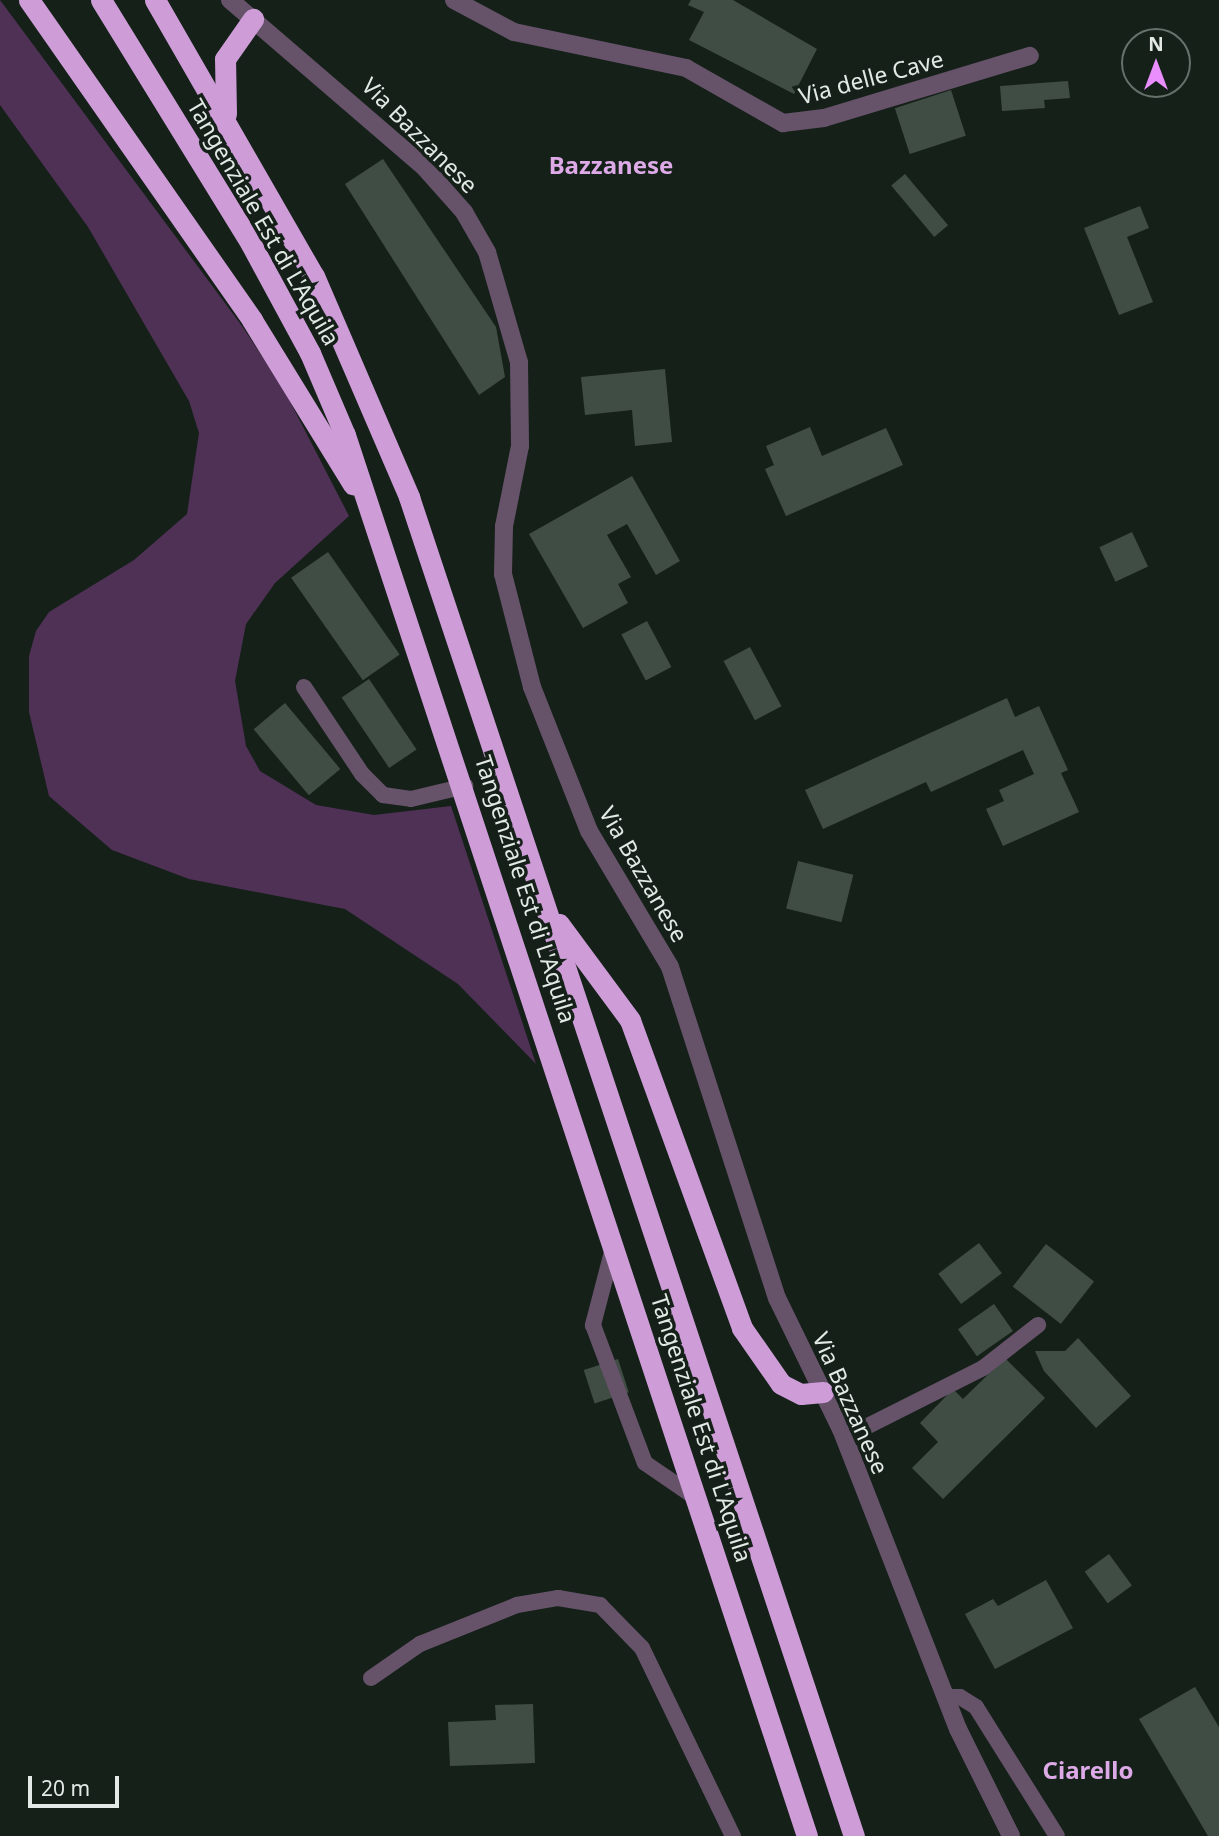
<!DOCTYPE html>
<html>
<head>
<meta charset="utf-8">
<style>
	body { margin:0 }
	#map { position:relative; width:1219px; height:1836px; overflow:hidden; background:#152019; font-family:"Noto Sans",sans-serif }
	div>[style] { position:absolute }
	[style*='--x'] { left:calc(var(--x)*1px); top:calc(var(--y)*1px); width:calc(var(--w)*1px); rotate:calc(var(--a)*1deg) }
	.green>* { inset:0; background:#503156 }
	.building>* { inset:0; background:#404d44; transform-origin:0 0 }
	.lane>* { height:16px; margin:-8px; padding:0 8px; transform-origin:8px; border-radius:8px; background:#66536a }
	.street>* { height:18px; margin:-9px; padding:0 9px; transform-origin:9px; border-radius:9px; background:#66536a }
	.highway>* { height:21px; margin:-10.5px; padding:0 10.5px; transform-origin:10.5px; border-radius:10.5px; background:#ce9dd8 }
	span { translate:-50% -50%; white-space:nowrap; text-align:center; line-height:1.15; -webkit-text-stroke:7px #152019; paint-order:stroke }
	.street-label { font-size:23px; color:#e3eae5 }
	.neighbourhood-label { font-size:24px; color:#ddaae7; font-weight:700 }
	.north { position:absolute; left:1121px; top:28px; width:70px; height:70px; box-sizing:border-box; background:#152019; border:2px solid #67716b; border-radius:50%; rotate:0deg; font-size:19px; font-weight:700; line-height:28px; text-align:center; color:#e3eae5 }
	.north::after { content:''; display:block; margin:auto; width:24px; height:32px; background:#ea8dfd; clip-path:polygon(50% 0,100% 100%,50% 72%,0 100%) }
	.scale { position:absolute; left:28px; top:1776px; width:91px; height:32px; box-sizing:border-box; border:4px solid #e3eae5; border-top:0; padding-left:9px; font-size:21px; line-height:24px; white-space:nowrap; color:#e3eae5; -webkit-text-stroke:5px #152019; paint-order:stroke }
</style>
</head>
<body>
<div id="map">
	<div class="green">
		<i style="clip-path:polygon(0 0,242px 326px,283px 388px,349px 516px,275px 583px,246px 624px,235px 681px,246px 746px,260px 771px,316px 805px,374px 815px,451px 806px,536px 1064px,458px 984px,345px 909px,189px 879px,112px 850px,49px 796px,29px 712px,29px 656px,36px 631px,49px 612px,134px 560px,187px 514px,199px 433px,189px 401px,88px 227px,0 105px)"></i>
	</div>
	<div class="building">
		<i style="clip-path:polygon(691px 0,733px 0,817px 49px,794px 94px,689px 40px,704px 12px,688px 5px)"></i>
		<i style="clip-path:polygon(1068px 81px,1070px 98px,1044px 100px,1045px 108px,1002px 111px,1000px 86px)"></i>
		<i style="left:951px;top:90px;width:48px;height:59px;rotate:72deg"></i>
		<i style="clip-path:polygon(383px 159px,496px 327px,505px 377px,479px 395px,345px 184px)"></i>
		<i style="left:905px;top:174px;width:67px;height:18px;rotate:50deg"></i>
		<i style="clip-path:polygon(1140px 206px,1149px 228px,1127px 237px,1153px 302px,1119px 315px,1084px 228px)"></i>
		<i style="clip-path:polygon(665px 369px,672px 442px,635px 446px,632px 410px,585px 415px,581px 377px)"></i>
		<i style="clip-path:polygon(810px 427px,822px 456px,886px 428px,903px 465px,786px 516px,765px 469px,774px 465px,766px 446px)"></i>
		<i style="clip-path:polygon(632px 476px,680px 561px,656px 575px,627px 524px,607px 535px,631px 577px,618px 584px,628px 603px,583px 628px,529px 534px)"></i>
		<i style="left:1132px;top:532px;width:38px;height:36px;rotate:65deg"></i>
		<i style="left:328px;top:552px;width:125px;height:45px;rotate:55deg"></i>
		<i style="left:647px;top:621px;width:52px;height:29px;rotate:62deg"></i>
		<i style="left:750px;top:647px;width:67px;height:30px;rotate:62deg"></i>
		<i style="left:369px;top:679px;width:85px;height:33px;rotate:56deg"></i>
		<i style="clip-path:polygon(1007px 698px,1015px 717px,1039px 706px,1068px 770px,1061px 773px,1079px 812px,1003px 846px,986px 809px,1004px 801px,999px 790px,1034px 774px,1023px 750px,931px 792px,926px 782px,823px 829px,805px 790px)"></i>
		<i style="left:285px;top:703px;width:86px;height:41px;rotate:50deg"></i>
		<i style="left:798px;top:861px;width:57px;height:49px;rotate:14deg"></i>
		<i style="left:979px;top:1243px;width:38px;height:51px;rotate:53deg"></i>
		<i style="left:1046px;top:1244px;width:61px;height:54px;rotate:38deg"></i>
		<i style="left:994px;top:1304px;width:33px;height:44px;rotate:55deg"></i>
		<i style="clip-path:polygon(1078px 1338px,1131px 1396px,1096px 1428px,1044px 1371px,1035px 1351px,1065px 1351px)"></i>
		<i style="clip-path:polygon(1005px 1358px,1045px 1398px,943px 1499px,912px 1468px,938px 1442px,920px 1423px,953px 1389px,963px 1399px)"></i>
		<i style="left:618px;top:1359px;width:35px;height:36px;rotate:72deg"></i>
		<i style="left:1109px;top:1554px;width:39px;height:30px;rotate:54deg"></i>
		<i style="clip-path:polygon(1046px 1580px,1073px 1628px,995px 1669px,965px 1614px,993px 1599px,998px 1606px)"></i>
		<i style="clip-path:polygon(1195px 1687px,1219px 1727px,1219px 1836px,1208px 1836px,1139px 1719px)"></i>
		<i style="clip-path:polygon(533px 1704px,535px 1763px,450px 1766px,448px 1722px,496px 1720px,495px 1705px)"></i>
	</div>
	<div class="lane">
		<i style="--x:304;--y:687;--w:105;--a:56.3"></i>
		<i style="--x:362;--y:774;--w:30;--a:45"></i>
		<i style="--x:383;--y:795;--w:28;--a:8"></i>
		<i style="--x:411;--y:799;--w:56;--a:-13.5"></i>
		<i style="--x:613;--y:1248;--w:80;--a:104.6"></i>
		<i style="--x:593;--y:1325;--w:147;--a:69.4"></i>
		<i style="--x:645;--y:1463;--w:65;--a:34.4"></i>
		<i style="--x:844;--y:1438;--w:156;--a:-26.7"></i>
		<i style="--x:983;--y:1368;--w:70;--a:-38"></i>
		<i style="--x:371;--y:1678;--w:60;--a:-34.8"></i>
		<i style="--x:420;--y:1644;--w:105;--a:-21.9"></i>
		<i style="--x:517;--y:1605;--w:42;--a:-9.7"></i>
		<i style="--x:558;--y:1598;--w:43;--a:9.5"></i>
		<i style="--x:600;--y:1605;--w:60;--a:45.7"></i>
		<i style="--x:642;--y:1648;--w:209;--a:64.2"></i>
		<i style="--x:945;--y:1697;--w:15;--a:0"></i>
		<i style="--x:960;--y:1697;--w:19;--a:32"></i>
		<i style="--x:976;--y:1707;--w:152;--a:57.9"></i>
	</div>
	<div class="street">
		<i style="--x:230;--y:0;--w:257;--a:40.7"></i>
		<i style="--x:425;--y:168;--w:59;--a:48.4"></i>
		<i style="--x:464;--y:212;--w:46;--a:60.1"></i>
		<i style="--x:487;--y:252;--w:115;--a:73.8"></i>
		<i style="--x:519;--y:362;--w:84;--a:89.3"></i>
		<i style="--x:520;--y:446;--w:82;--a:101.3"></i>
		<i style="--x:504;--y:526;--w:48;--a:91.2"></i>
		<i style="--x:503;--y:574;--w:117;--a:75.6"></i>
		<i style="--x:532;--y:687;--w:155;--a:68.4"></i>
		<i style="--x:589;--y:831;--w:158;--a:59.2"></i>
		<i style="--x:670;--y:967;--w:348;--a:72.1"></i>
		<i style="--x:777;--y:1298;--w:146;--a:64"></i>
		<i style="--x:841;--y:1429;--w:322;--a:68.7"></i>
		<i style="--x:958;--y:1729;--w:119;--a:63.6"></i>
		<i style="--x:454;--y:0;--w:68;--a:28.1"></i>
		<i style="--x:514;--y:32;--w:176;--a:11.8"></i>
		<i style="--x:686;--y:68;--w:112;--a:29.6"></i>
		<i style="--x:783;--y:123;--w:41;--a:-7"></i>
		<i style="--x:824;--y:118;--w:215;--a:-16.8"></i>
	</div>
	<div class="highway">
		<i style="--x:29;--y:0;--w:390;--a:55.1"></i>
		<i style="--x:252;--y:320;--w:193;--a:58.4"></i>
		<i style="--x:101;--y:0;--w:286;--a:58.4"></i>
		<i style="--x:251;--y:244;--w:124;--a:61.6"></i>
		<i style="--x:310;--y:353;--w:89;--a:66.9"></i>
		<i style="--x:345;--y:435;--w:1475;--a:71.75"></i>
		<i style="--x:155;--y:0;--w:319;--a:60.1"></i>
		<i style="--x:314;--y:276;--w:241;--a:66.7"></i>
		<i style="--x:409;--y:497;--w:1411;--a:71.62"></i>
		<i style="--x:226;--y:114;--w:55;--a:-91"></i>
		<i style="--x:225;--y:59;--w:49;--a:-55"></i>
		<i style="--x:559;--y:924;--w:119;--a:53.5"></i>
		<i style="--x:630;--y:1020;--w:328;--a:70"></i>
		<i style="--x:742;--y:1328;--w:68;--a:55.1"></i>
		<i style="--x:781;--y:1384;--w:22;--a:27"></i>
		<i style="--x:801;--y:1394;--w:22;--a:-5"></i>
	</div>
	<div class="street-label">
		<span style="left:871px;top:77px;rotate:-15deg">Via delle Cave</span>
		<span style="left:420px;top:135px;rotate:45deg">Via Bazzanese</span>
		<span style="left:264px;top:222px;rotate:60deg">Tangenziale Est di L'Aquila</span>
		<span style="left:644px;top:874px;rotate:60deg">Via Bazzanese</span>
		<span style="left:526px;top:889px;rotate:72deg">Tangenziale Est di L'Aquila</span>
		<span style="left:851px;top:1403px;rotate:66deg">Via Bazzanese</span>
		<span style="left:702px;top:1428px;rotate:72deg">Tangenziale Est di L'Aquila</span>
	</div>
	<div class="neighbourhood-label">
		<span style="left:611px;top:165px">Bazzanese</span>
		<span style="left:1088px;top:1770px">Ciarello</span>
	</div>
	<div class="north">N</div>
	<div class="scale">20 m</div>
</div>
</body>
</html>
